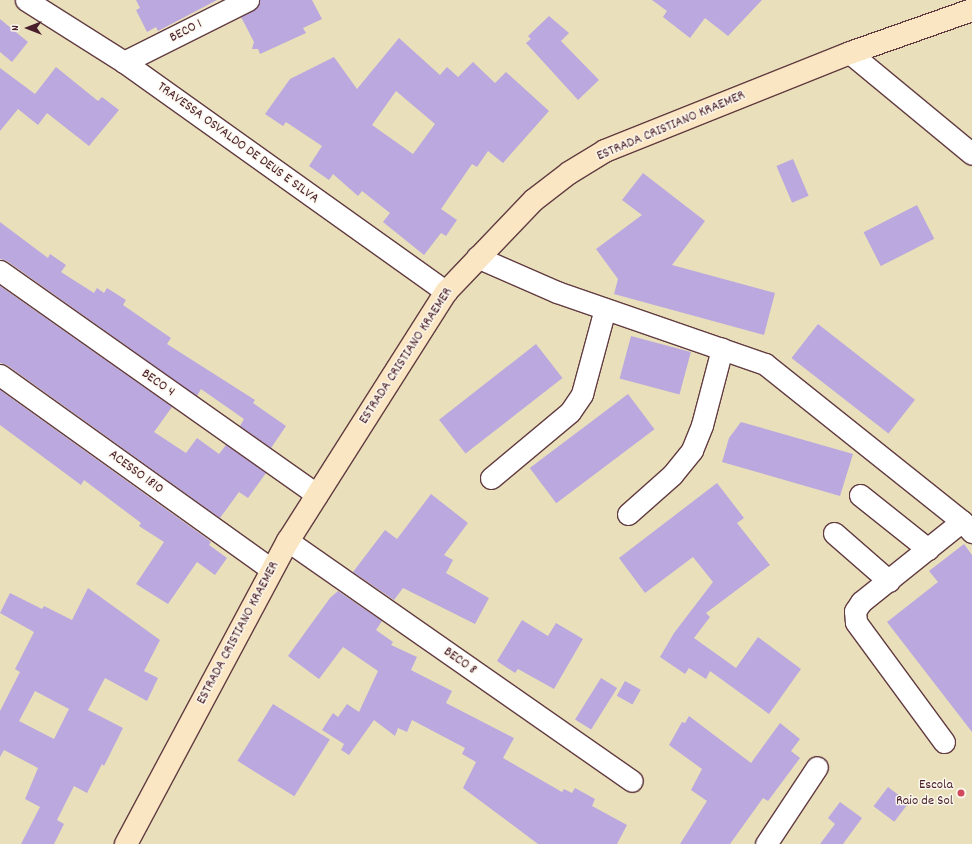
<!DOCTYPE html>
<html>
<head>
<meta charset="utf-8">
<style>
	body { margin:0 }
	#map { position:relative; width:972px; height:844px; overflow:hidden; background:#e9e0bb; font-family:Dekko,sans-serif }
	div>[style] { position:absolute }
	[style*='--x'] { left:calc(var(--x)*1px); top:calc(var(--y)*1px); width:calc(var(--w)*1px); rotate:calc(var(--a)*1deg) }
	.building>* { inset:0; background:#baa8de; transform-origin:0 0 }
	.roads { filter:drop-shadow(1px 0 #623c41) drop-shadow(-1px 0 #623c41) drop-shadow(0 1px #623c41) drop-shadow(0 -1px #623c41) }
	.minor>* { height:21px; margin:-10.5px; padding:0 10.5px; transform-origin:10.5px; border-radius:10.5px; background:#fff }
	.secondary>* { height:22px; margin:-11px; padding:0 11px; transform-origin:11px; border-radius:11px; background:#fbe6c3 }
	.dots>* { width:11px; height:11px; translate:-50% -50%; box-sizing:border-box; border:2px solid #fbf7ec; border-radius:50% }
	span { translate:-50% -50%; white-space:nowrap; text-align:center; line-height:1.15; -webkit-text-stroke:3px #fbf7ec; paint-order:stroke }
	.street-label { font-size:14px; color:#4a1f2b }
	.poi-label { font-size:14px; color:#4a1f2b }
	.right { translate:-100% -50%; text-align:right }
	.north { position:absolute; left:8px; top:8px; width:40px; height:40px; -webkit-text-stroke:3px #fbf7ec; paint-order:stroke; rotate:270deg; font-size:11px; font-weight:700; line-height:16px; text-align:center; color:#4a1f2b }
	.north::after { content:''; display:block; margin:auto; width:14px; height:18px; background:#4a1f2b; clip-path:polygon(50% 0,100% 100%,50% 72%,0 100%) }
</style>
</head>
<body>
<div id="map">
	<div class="building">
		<i style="clip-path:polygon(136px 0,217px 0,158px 31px,156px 27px,147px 32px,136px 10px,140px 8px)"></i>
		<i style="clip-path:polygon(260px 0,312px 0,322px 19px,303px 28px,306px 33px,260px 54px,258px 49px,252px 49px,254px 42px,241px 17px,258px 7px)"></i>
		<i style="clip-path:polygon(652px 0,762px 0,728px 36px,705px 18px,690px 38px,663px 17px,667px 11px)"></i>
		<i style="clip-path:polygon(549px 16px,569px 33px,561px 41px,599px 80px,578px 100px,526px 43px,531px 39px,528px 36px)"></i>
		<i style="clip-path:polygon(0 19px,28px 42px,12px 62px,0 52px)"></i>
		<i style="clip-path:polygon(evenodd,399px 38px,440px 75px,447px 67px,458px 77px,473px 62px,495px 83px,506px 72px,549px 111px,503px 163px,488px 151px,477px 167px,472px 164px,441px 209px,457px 220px,446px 236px,441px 233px,424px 255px,383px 222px,390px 213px,362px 191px,358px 196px,333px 174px,329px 180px,309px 166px,322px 146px,286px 122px,283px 126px,265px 114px,290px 79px,334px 57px,357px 89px,399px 38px,396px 91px,435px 124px,413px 154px,372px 125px,396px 91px)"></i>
		<i style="clip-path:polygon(56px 67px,98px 101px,102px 97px,119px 110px,89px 146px,47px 113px,38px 125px,18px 109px,0 131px,0 68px,35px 94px)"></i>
		<i style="left:793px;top:159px;width:40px;height:18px;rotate:67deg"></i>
		<i style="clip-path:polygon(643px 173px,705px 221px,672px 265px,775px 293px,764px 335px,614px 294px,618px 279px,596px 249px,642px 215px,622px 200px)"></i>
		<i style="left:917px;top:205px;width:38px;height:60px;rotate:63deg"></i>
		<i style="clip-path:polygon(0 222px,48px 258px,50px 254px,66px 265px,61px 272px,94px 293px,97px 288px,104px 293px,107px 288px,126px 300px,123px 305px,171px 338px,167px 344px,255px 400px,253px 403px,286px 426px,271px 448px,240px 426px,244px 419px,201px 389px,197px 396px,7px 261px,0 259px)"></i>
		<i style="clip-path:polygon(0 286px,172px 407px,154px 432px,186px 453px,197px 438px,219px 454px,226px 445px,266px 473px,248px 498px,239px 492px,220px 518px,7px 365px,0 363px)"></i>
		<i style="left:818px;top:324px;width:123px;height:43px;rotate:38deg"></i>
		<i style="left:631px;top:336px;width:62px;height:44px;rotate:15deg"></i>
		<i style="left:536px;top:344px;width:43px;height:123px;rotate:52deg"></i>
		<i style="clip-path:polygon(0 390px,206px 538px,211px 542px,209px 545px,227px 558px,215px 575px,197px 562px,168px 604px,136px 584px,164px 542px,139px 526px,141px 523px,84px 480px,81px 485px,0 425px)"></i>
		<i style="left:628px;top:394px;width:44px;height:123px;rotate:53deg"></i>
		<i style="clip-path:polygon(741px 422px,853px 454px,840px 496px,722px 462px,729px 438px)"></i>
		<i style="clip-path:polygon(717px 483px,744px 518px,737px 523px,770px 565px,706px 613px,710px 617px,694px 638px,736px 668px,758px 637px,801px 669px,769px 714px,710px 671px,706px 679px,689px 668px,685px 674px,660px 657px,674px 633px,713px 582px,693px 557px,645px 593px,619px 558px)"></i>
		<i style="clip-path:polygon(431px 494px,468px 523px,444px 555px,453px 560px,446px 573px,489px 598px,475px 624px,403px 588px,394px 600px,353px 572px,385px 530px,397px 539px)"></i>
		<i style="clip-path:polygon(964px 544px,972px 555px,972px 732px,887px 622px,938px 582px,929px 571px)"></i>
		<i style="clip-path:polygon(evenodd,88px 588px,160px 640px,144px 671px,158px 678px,147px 701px,105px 678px,88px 710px,123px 728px,104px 766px,102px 764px,87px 793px,74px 786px,57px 820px,64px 824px,54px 844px,21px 844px,40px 807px,25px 799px,38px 768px,4px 750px,0 757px,0 711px,20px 672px,15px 669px,34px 632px,0 613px,10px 593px,42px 609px,44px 606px,72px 620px,88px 588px,35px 691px,69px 709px,54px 739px,19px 721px,35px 691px)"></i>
		<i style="clip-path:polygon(338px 591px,382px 621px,376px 630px,393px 642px,391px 645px,417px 657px,411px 670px,452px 691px,446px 703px,514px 738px,503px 758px,562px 792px,564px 789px,572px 793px,575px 788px,595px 799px,592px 806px,627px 825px,617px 844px,538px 844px,463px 788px,476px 762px,462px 754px,465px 748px,412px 720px,407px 732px,398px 728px,395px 736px,374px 720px,349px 755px,341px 750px,344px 744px,322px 730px,333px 713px,338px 717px,347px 704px,359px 712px,378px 671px,343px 647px,319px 679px,288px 656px,330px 598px)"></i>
		<i style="clip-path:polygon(522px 620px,548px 636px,556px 623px,583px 639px,554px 689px,518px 669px,515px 673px,497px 661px)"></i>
		<i style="left:601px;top:678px;width:19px;height:49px;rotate:32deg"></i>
		<i style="left:625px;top:681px;width:18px;height:17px;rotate:29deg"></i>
		<i style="left:273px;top:704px;width:67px;height:67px;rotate:32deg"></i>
		<i style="clip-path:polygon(689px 716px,751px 763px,780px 723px,800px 739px,791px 751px,800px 758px,768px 801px,763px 798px,730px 844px,680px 844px,707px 801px,691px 790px,702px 769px,669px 745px,682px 722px,685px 723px)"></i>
		<i style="left:888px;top:787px;width:26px;height:24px;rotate:37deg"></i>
		<i style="clip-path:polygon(840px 802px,862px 818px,843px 844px,820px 844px,835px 824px,828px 818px)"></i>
	</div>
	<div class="roads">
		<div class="minor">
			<i style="--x:26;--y:0;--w:116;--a:32.3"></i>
			<i style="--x:124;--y:62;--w:396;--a:35.5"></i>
			<i style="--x:850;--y:53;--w:158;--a:39.6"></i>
			<i style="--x:124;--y:62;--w:139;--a:-26.6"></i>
			<i style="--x:477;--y:257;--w:87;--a:23.6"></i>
			<i style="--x:557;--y:292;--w:220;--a:19.1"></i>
			<i style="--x:765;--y:364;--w:252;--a:38.6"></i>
			<i style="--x:962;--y:521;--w:15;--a:48"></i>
			<i style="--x:0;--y:271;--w:388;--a:35.2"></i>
			<i style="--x:0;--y:375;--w:333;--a:35.6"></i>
			<i style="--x:491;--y:478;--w:103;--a:-39.9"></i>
			<i style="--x:570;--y:412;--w:22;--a:-56"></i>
			<i style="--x:582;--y:394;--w:88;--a:-74.9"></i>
			<i style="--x:860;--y:495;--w:87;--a:38.5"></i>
			<i style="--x:628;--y:514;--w:59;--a:-41.6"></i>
			<i style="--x:672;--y:475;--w:32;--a:-51"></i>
			<i style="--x:692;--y:450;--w:27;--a:-68"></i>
			<i style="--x:702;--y:425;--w:79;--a:-75.3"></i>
			<i style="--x:834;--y:533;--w:73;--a:41.1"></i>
			<i style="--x:288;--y:541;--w:419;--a:34.9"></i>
			<i style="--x:944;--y:742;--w:149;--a:-126.3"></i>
			<i style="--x:856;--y:622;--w:11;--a:-95"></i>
			<i style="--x:855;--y:611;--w:11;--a:-56"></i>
			<i style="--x:861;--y:602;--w:129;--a:-38.7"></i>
			<i style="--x:766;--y:844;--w:92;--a:-56.5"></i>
		</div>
		<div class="secondary">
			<i style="--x:126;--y:844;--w:344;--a:-61.9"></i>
			<i style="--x:288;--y:541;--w:295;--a:-57.6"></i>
			<i style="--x:446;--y:292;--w:127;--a:-46.3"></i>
			<i style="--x:534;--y:200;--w:44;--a:-37.6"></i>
			<i style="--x:569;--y:173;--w:42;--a:-31.4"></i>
			<i style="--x:605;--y:151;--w:264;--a:-21.8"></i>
			<i style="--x:850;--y:53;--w:129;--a:-19.4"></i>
		</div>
	</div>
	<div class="dots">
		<i style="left:961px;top:793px;background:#d1495b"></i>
	</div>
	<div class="street-label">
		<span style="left:186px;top:31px;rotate:-27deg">BECO 1</span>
		<span style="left:671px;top:126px;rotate:-23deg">ESTRADA CRISTIANO KRAEMER</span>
		<span style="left:238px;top:143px;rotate:36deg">TRAVESSA OSVALDO DE DEUS E SILVA</span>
		<span style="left:406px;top:356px;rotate:-57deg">ESTRADA CRISTIANO KRAEMER</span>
		<span style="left:158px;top:383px;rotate:35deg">BECO 4</span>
		<span style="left:136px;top:472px;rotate:36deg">ACESSO 1810</span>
		<span style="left:238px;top:633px;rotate:-62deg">ESTRADA CRISTIANO KRAEMER</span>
		<span style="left:460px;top:661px;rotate:35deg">BECO 8</span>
	</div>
	<div class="poi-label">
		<span class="right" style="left:953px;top:793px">Escola<br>Raio de Sol</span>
	</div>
	<div class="north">N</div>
</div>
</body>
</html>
